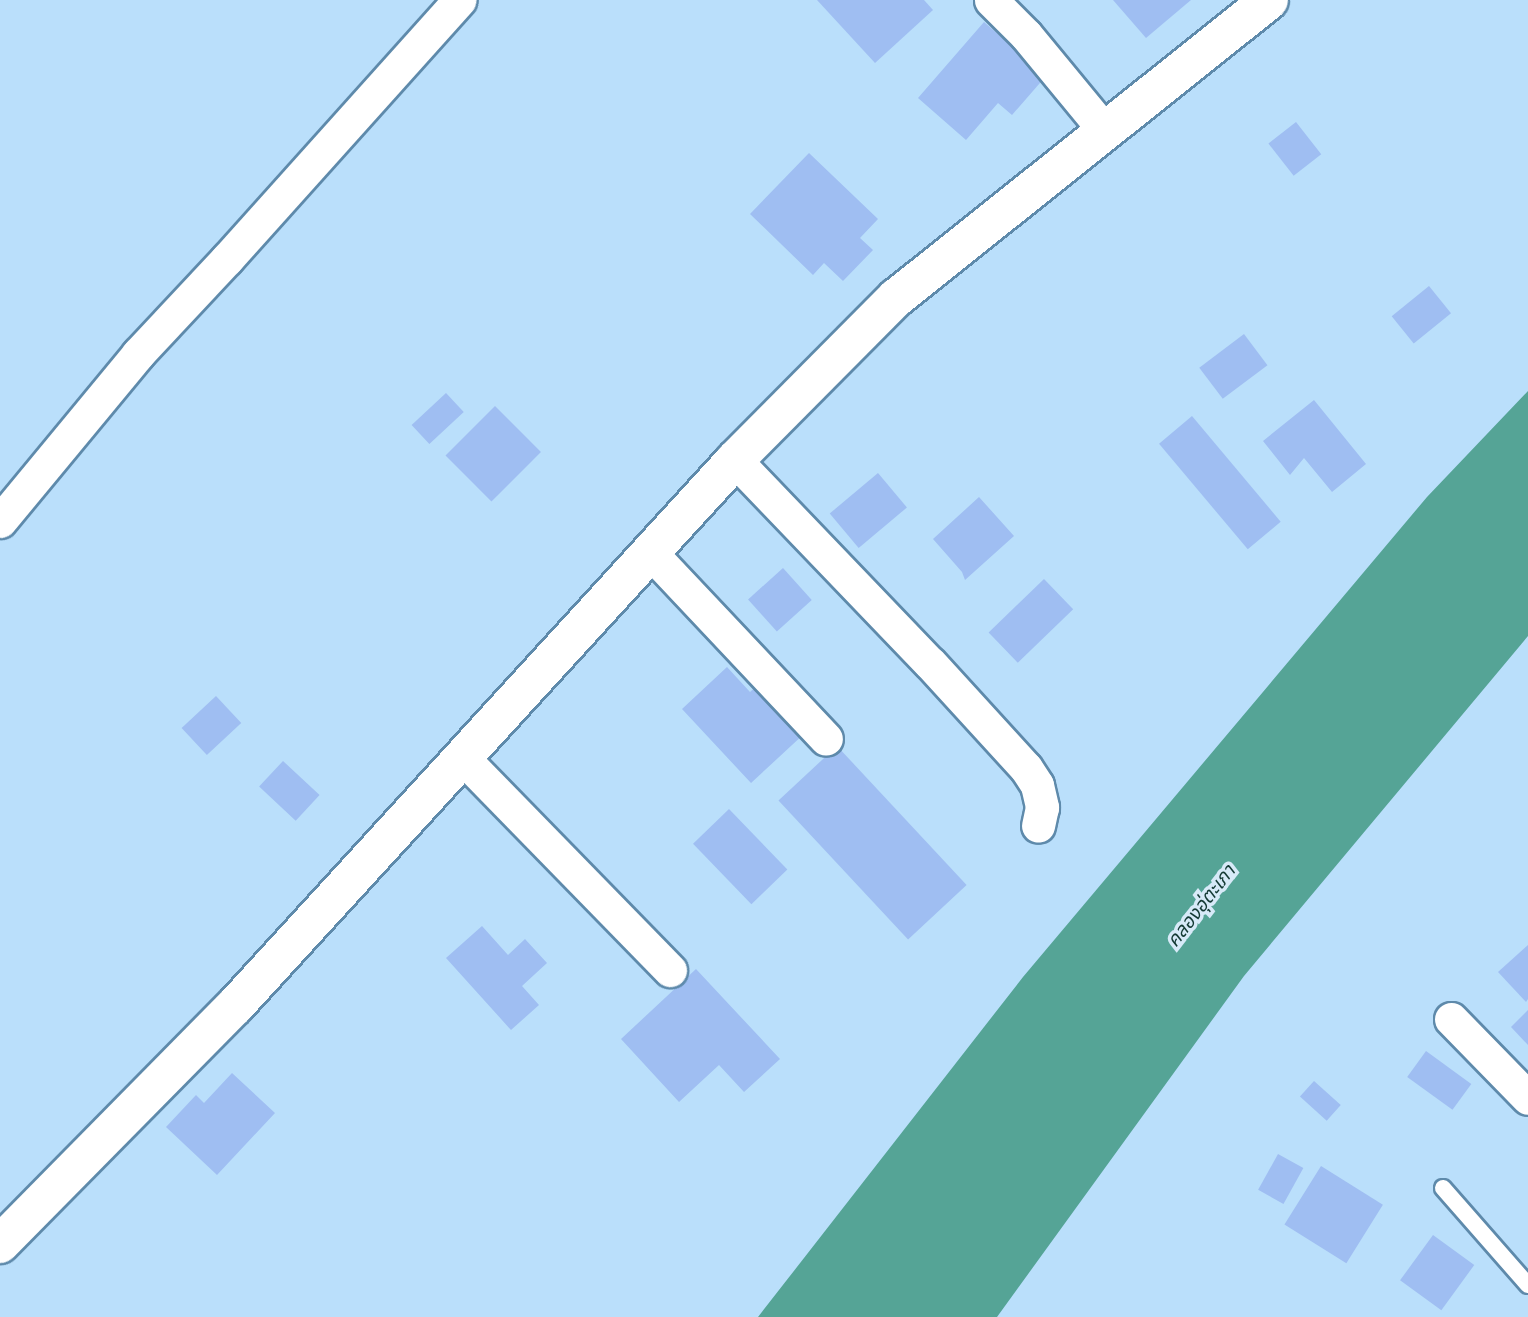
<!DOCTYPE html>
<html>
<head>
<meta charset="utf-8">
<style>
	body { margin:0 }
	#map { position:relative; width:1528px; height:1317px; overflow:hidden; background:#badffb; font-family:Lora,"Noto Sans Thai",serif }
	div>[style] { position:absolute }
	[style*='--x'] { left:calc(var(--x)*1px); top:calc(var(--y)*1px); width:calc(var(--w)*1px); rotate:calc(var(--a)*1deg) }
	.water>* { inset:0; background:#55a496 }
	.building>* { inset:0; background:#9fbef2; transform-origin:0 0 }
	.roads { filter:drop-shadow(2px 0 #5e8aab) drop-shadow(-2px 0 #5e8aab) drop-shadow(0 2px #5e8aab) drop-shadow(0 -2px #5e8aab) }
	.service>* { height:16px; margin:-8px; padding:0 8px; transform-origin:8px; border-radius:8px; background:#fff }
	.minor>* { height:33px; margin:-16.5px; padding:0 16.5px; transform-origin:16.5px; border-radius:16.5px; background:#fff }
	.tertiary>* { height:38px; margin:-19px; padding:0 19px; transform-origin:19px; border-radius:19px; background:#fff }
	span { translate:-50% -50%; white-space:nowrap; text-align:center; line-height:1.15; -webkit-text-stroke:7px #d7eaf8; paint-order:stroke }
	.water-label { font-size:19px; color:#143a34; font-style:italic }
</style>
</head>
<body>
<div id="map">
	<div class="water">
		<i style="clip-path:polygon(1528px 391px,1528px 636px,1244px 976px,997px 1317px,758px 1317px,1023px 977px,1427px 497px)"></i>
	</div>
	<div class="building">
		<i style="clip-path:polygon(817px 0,924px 0,933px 10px,875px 63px)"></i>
		<i style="clip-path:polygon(1113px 0,1191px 0,1146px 38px)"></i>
		<i style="clip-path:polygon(984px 22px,1046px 76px,1012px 115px,998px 103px,966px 140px,918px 98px)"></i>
		<i style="left:1296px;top:122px;width:41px;height:35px;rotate:52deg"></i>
		<i style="clip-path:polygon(809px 153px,878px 219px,860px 238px,873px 250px,843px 281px,824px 263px,813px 275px,750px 214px)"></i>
		<i style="left:1429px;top:286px;width:35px;height:48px;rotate:51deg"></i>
		<i style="left:1244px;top:334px;width:39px;height:56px;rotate:53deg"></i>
		<i style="left:446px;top:393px;width:26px;height:47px;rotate:47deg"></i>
		<i style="clip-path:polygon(1314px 400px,1366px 464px,1332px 492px,1304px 458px,1290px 475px,1263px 441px)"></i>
		<i style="left:495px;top:406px;width:65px;height:70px;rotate:45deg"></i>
		<i style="left:1192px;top:416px;width:138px;height:43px;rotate:50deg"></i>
		<i style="left:878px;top:473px;width:45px;height:63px;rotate:50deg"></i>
		<i style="clip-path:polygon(979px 497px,1014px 536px,965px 580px,962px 572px,933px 539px)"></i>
		<i style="left:783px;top:568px;width:43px;height:47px;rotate:48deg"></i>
		<i style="left:1044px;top:579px;width:42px;height:77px;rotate:46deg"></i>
		<i style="clip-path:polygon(727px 667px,750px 692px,759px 684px,805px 733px,751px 783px,682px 709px)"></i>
		<i style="left:216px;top:696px;width:37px;height:47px;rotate:47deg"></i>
		<i style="left:837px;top:746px;width:190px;height:80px;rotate:47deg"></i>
		<i style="left:283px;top:761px;width:50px;height:35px;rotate:43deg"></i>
		<i style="left:729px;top:809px;width:84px;height:50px;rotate:46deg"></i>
		<i style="clip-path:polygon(482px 926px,508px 955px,525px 939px,547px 963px,522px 986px,539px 1005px,511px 1030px,446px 958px)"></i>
		<i style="clip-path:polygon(1528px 945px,1528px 999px,1526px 1002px,1498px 972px)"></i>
		<i style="clip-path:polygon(696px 969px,780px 1059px,744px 1092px,719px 1065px,679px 1102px,621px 1039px)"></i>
		<i style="clip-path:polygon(1528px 1010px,1528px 1045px,1511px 1027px)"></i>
		<i style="left:1426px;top:1051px;width:56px;height:32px;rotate:36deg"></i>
		<i style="clip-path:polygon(232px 1073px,275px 1113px,217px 1175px,166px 1127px,196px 1095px,204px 1103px)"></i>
		<i style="left:1314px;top:1081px;width:36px;height:21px;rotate:42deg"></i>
		<i style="left:1278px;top:1154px;width:29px;height:41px;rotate:29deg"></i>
		<i style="left:1321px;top:1166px;width:73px;height:69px;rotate:32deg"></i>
		<i style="left:1433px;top:1235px;width:51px;height:56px;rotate:36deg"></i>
	</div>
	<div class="roads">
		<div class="service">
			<i style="--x:1443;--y:1188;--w:129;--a:48.8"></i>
		</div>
		<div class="minor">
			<i style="--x:991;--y:0;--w:49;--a:45"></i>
			<i style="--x:1026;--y:35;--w:124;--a:50.5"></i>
			<i style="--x:735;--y:460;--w:281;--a:46.2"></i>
			<i style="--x:930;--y:663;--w:142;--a:47.6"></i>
			<i style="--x:1026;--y:768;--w:20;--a:57"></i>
			<i style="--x:1037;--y:785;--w:23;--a:77"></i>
			<i style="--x:1042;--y:807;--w:19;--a:102"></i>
			<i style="--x:0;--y:521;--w:217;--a:-50.4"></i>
			<i style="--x:138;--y:354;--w:130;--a:-46.9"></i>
			<i style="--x:227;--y:259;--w:348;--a:-48.1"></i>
			<i style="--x:651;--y:553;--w:255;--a:46.7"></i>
			<i style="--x:464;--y:759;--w:295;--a:45.7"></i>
			<i style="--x:1451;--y:1019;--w:110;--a:45.7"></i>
		</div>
		<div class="tertiary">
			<i style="--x:0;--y:1244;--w:334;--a:-45.4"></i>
			<i style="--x:235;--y:1006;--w:740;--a:-47.52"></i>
			<i style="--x:735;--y:460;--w:228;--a:-45.2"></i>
			<i style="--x:896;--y:298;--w:477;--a:-38.6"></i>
		</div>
	</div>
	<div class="water-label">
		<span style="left:1201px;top:906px;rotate:-52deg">คลองอุ่ตะเภา</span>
	</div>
</div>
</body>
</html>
